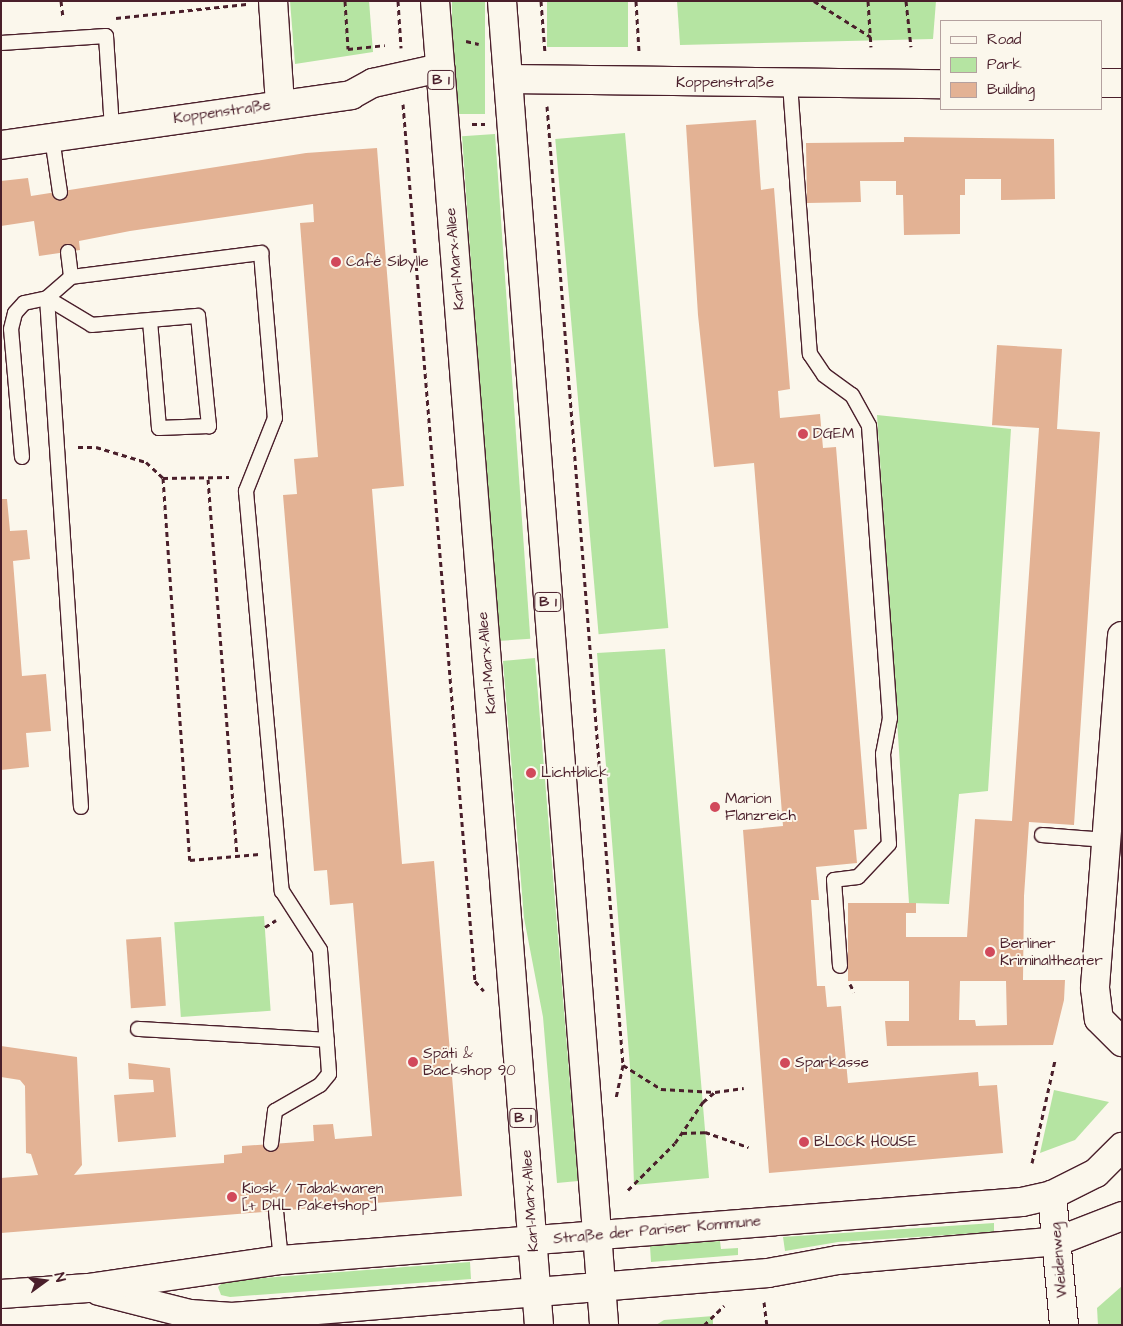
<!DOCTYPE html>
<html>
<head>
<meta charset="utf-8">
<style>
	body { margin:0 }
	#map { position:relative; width:1123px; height:1326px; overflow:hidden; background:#fbf7ec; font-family:"Architects Daughter",sans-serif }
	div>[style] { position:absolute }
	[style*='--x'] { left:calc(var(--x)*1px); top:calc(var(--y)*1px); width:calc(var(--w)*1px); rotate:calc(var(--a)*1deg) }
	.green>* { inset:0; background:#b5e4a2; transform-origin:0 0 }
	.building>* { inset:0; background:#e3b294; transform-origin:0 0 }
	.path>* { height:3px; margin-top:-1.5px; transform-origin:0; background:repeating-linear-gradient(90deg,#4a1f2b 0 5px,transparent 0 9px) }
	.roads { filter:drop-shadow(1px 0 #4a1f2b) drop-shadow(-1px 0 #4a1f2b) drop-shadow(0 1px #4a1f2b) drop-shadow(0 -1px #4a1f2b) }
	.lane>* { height:14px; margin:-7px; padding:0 7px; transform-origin:7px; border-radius:7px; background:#fbf7ec }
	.street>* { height:28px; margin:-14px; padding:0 14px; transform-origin:14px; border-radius:14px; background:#fbf7ec }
	.secondary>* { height:28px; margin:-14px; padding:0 14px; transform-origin:14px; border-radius:14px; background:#fbf7ec }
	.primary>* { height:28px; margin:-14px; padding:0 14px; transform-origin:14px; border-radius:14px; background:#fbf7ec }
	.dots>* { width:14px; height:14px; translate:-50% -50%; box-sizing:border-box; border:2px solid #fbf7ec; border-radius:50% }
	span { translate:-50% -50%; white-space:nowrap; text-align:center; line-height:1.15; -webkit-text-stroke:4px #fbf7ec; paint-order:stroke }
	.shield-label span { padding:1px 4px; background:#fbf7ec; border:1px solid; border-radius:4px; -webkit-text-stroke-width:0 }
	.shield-label { font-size:14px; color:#4a1f2b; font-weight:700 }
	.street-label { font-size:15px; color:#4a1f2b }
	.poi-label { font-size:15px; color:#4a1f2b }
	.left { translate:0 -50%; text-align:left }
	.frame { position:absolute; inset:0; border:2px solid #4a1f2b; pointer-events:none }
	.legend { position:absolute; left:940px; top:20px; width:162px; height:90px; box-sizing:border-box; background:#fbf7ec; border:1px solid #b4a19f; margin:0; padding:6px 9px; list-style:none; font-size:15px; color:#4a1f2b }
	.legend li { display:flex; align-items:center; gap:10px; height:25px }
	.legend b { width:25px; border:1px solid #b4a19f }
	.north { position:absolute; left:20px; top:1256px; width:50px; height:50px; -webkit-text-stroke:4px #fbf7ec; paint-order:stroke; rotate:76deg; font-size:14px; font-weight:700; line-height:20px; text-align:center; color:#4a1f2b }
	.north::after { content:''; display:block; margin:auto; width:18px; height:22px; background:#4a1f2b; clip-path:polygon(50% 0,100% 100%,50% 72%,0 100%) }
</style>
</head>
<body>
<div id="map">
	<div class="green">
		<i style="clip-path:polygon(290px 1px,369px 1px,373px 52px,295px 64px)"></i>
		<i style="left:452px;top:1px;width:33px;height:113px"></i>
		<i style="left:547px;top:1px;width:81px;height:46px"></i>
		<i style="clip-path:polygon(677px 1px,936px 1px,933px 39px,680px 45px)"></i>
		<i style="left:625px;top:133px;width:497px;height:70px;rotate:85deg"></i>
		<i style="left:495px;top:134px;width:506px;height:33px;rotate:86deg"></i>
		<i style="clip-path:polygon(877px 415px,1011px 429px,988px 791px,959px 794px,949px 904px,909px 903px)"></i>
		<i style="clip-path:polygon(665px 649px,709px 1178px,634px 1185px,630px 1067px,597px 653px)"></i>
		<i style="clip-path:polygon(535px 658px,578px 1181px,557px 1183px,543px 1017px,524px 918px,503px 661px)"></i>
		<i style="left:264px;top:916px;width:95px;height:90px;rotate:86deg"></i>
		<i style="clip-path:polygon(1054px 1090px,1109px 1102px,1075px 1140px,1040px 1153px)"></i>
		<i style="clip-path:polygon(994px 1223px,994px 1232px,838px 1242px,785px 1251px,783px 1237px)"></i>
		<i style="clip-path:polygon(720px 1241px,721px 1249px,738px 1248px,738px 1255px,651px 1262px,650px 1246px)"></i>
		<i style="clip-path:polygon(470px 1262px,471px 1279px,230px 1297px,221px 1295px,218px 1287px,224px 1281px)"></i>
		<i style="clip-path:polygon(1122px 1286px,1122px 1325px,1098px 1325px,1097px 1308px)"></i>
		<i style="clip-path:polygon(713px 1316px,713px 1325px,656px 1325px,664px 1320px)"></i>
	</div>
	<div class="building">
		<i style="clip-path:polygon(756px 120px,761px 190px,774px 188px,790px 389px,778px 391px,780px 418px,820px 414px,823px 448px,836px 447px,867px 829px,854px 830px,857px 863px,816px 867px,819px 900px,811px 900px,817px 986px,825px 986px,827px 1007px,841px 1006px,848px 1083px,978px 1072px,979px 1086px,997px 1085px,1003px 1153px,769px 1173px,743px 830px,783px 826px,754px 463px,714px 467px,698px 315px,686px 125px)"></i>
		<i style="clip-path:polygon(904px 137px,1054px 139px,1055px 199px,1001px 200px,1001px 179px,965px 179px,965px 195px,960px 195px,960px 234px,904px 235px,903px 195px,896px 195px,896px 181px,860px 181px,861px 202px,807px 203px,806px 143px,904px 142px)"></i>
		<i style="clip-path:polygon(377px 148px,404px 486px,372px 489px,402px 864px,434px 861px,462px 1196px,1px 1233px,1px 1178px,38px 1175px,31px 1154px,26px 1153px,25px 1086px,20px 1080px,1px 1077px,1px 1046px,77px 1057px,82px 1165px,74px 1175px,224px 1163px,224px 1155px,242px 1153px,242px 1146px,314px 1141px,313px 1125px,333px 1124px,335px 1139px,372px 1136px,353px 903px,330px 905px,327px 870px,314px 871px,283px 495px,297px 494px,294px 459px,318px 457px,300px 223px,314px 222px,313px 204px,130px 231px,79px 241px,80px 250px,39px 256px,34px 221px,1px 226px,1px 181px,28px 178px,31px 196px,306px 153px)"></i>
		<i style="clip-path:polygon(evenodd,997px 345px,1062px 349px,1057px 429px,1100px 432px,1074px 825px,1029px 822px,1024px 896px,1023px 980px,1065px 980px,1064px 1000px,1053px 1045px,887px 1046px,885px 1021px,909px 1021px,909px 981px,848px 981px,848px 903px,916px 903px,916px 913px,906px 913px,906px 937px,967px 937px,975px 819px,1012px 821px,1039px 428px,992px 425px,997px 345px,960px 981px,1006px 981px,1007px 1025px,976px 1026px,975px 1020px,959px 1020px,960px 981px)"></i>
		<i style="clip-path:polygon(1px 499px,7px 499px,10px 531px,27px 530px,30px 559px,13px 561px,22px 676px,46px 674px,51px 731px,26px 733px,29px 767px,1px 770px)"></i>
		<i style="left:161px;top:937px;width:69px;height:35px;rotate:86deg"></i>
		<i style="clip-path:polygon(128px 1063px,170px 1068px,176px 1137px,118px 1142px,114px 1095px,154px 1092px,153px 1080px,129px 1079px)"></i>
	</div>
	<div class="path">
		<i style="--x:61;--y:1;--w:17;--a:83"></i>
		<i style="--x:345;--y:1;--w:48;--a:86.4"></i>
		<i style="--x:348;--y:49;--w:37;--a:-6"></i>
		<i style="--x:398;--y:1;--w:47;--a:86.3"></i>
		<i style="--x:541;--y:1;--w:52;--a:85.6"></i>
		<i style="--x:636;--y:1;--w:50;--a:86.6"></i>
		<i style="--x:814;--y:1;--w:67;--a:32.3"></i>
		<i style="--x:868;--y:1;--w:46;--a:86.3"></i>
		<i style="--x:906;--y:1;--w:46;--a:83.8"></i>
		<i style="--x:116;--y:18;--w:131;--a:-6.1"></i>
		<i style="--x:466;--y:41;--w:13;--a:13"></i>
		<i style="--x:403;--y:104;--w:880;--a:85.31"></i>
		<i style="--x:475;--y:981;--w:13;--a:48"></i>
		<i style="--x:547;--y:106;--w:962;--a:85.47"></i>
		<i style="--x:623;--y:1065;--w:34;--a:102"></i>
		<i style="--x:472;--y:124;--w:13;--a:0"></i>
		<i style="--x:78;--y:447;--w:18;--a:0"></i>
		<i style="--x:96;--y:447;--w:52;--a:16.7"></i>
		<i style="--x:146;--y:462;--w:23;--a:43"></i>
		<i style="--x:163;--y:478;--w:383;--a:86"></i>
		<i style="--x:190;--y:860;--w:69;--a:-5"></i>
		<i style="--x:163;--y:478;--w:66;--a:-0.9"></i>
		<i style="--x:208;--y:479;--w:379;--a:85.6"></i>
		<i style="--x:265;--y:927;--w:13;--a:-32"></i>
		<i style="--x:850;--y:984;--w:9;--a:63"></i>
		<i style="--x:623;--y:1065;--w:45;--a:32.3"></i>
		<i style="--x:661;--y:1089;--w:54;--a:3.2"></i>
		<i style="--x:682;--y:1133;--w:23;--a:-2"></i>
		<i style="--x:705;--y:1132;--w:46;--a:19.2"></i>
		<i style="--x:1032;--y:1163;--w:106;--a:-77.4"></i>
		<i style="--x:628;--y:1190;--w:66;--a:-45"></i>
		<i style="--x:675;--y:1143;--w:50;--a:-55.7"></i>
		<i style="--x:703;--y:1102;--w:16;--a:-40"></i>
		<i style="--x:715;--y:1092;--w:29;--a:-8"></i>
		<i style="--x:764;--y:1302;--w:23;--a:83"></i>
		<i style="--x:704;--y:1325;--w:28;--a:-44"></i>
	</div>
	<div class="roads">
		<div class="lane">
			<i style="--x:1;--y:43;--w:105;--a:-3.8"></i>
			<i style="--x:106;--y:36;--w:93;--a:86.3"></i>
			<i style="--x:790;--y:84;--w:271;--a:85.8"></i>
			<i style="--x:810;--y:354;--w:25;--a:56"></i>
			<i style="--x:824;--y:375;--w:34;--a:36"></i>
			<i style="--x:852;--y:395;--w:35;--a:61"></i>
			<i style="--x:869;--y:426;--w:293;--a:85.9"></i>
			<i style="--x:890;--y:718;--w:37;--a:101"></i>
			<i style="--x:883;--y:754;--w:90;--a:86.2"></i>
			<i style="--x:889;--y:844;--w:45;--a:133.2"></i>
			<i style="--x:858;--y:877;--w:24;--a:173"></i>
			<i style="--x:834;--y:880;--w:86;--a:86"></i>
			<i style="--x:52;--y:138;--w:55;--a:81.6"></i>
			<i style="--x:68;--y:252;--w:25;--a:83"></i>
			<i style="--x:47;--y:298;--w:510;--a:86.18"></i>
			<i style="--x:47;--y:298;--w:52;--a:31"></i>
			<i style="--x:92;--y:325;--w:106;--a:-4.9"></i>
			<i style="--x:198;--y:316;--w:111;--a:84.3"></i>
			<i style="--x:209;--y:426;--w:50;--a:177.7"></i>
			<i style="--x:159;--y:428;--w:108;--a:-94.8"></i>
			<i style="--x:22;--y:457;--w:128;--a:-94.9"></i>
			<i style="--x:11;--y:329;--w:16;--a:-76"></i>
			<i style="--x:15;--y:313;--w:13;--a:-48"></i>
			<i style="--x:24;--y:303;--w:24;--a:-12"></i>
			<i style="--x:47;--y:298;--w:32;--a:-41"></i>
			<i style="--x:71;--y:277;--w:192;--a:-7.2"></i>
			<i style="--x:261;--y:253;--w:166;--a:85.2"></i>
			<i style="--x:275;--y:418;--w:79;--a:111.7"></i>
			<i style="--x:246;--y:491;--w:402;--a:84.9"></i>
			<i style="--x:282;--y:891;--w:70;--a:57.2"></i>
			<i style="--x:320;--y:950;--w:124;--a:85.8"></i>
			<i style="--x:329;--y:1074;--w:14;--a:129"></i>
			<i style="--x:320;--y:1085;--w:52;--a:150"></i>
			<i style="--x:275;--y:1111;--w:33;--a:97"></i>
			<i style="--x:1042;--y:835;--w:64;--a:4.5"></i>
			<i style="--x:138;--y:1029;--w:189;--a:3.3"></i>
			<i style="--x:276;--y:1211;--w:49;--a:84.2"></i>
		</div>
		<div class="street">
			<i style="--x:273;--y:1;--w:103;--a:86.1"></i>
			<i style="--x:508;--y:79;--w:434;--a:0.7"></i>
			<i style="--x:1102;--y:83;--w:20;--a:0"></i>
			<i style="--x:1;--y:145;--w:354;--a:-8.1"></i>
			<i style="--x:351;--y:95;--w:25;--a:-29"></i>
			<i style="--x:373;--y:83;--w:69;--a:-12.6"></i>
			<i style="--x:1122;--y:636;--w:353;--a:94.4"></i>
			<i style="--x:1095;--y:988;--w:31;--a:83"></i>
			<i style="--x:1099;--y:1019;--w:33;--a:45"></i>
			<i style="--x:1052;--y:1195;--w:131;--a:84.7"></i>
		</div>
		<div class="secondary">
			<i style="--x:99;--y:1291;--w:94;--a:14.2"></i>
			<i style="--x:190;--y:1314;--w:42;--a:4.1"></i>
			<i style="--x:232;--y:1317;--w:538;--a:-4.69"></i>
			<i style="--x:768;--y:1273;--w:71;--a:-10.5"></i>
			<i style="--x:838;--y:1260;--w:221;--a:-4.9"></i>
			<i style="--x:1058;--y:1241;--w:69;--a:-21.3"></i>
			<i style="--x:1;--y:1294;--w:87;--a:-3.9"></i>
			<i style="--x:88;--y:1288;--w:195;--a:-8.3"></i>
			<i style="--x:281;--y:1260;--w:743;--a:-4.48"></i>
			<i style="--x:1022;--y:1202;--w:31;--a:-13"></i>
			<i style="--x:1052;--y:1195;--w:49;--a:-26.6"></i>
			<i style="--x:1096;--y:1173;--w:37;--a:-45"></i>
		</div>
		<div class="primary">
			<i style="--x:435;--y:1;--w:1328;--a:85.51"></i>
			<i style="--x:502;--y:1;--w:1328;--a:85.59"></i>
		</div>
	</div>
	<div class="dots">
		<i style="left:336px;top:262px;background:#d1495b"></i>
		<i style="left:803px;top:434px;background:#d1495b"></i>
		<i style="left:531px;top:773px;background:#d1495b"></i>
		<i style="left:715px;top:807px;background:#d1495b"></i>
		<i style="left:990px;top:952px;background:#d1495b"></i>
		<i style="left:413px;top:1062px;background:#d1495b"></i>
		<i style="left:785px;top:1063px;background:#d1495b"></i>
		<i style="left:804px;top:1142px;background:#d1495b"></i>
		<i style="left:232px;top:1197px;background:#d1495b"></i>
	</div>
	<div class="shield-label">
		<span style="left:441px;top:80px">B 1</span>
		<span style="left:548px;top:602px">B 1</span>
		<span style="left:523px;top:1118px">B 1</span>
	</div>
	<div class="street-label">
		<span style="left:725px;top:83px">Koppenstraße</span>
		<span style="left:222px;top:112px;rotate:-8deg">Koppenstraße</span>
		<span style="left:455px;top:259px;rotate:-95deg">Karl-Marx-Allee</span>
		<span style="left:487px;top:663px;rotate:-95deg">Karl-Marx-Allee</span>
		<span style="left:530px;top:1201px;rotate:-94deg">Karl-Marx-Allee</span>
		<span style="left:657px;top:1230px;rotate:-5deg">Straße der Pariser Kommune</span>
		<span style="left:1059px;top:1260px;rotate:-95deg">Weidenweg</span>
	</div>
	<div class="poi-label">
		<span class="left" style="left:346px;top:262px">Café Sibylle</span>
		<span class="left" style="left:813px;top:434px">DGEM</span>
		<span class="left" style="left:541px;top:773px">Lichtblick</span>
		<span class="left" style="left:725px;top:807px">Marion<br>Flanzreich</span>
		<span class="left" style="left:1000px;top:952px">Berliner<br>Kriminaltheater</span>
		<span class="left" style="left:423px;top:1062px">Späti &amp;<br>Backshop 90</span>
		<span class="left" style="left:795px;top:1063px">Sparkasse</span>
		<span class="left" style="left:814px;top:1142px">BLOCK HOUSE</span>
		<span class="left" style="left:242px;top:1197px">Kiosk / Tabakwaren<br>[+ DHL Paketshop]</span>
	</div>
	<div class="frame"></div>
	<ul class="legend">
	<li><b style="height:6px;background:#fbf7ec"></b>Road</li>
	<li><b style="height:14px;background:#b5e4a2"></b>Park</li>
	<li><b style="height:14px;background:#e3b294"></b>Building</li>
	</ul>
	<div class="north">N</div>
</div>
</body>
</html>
